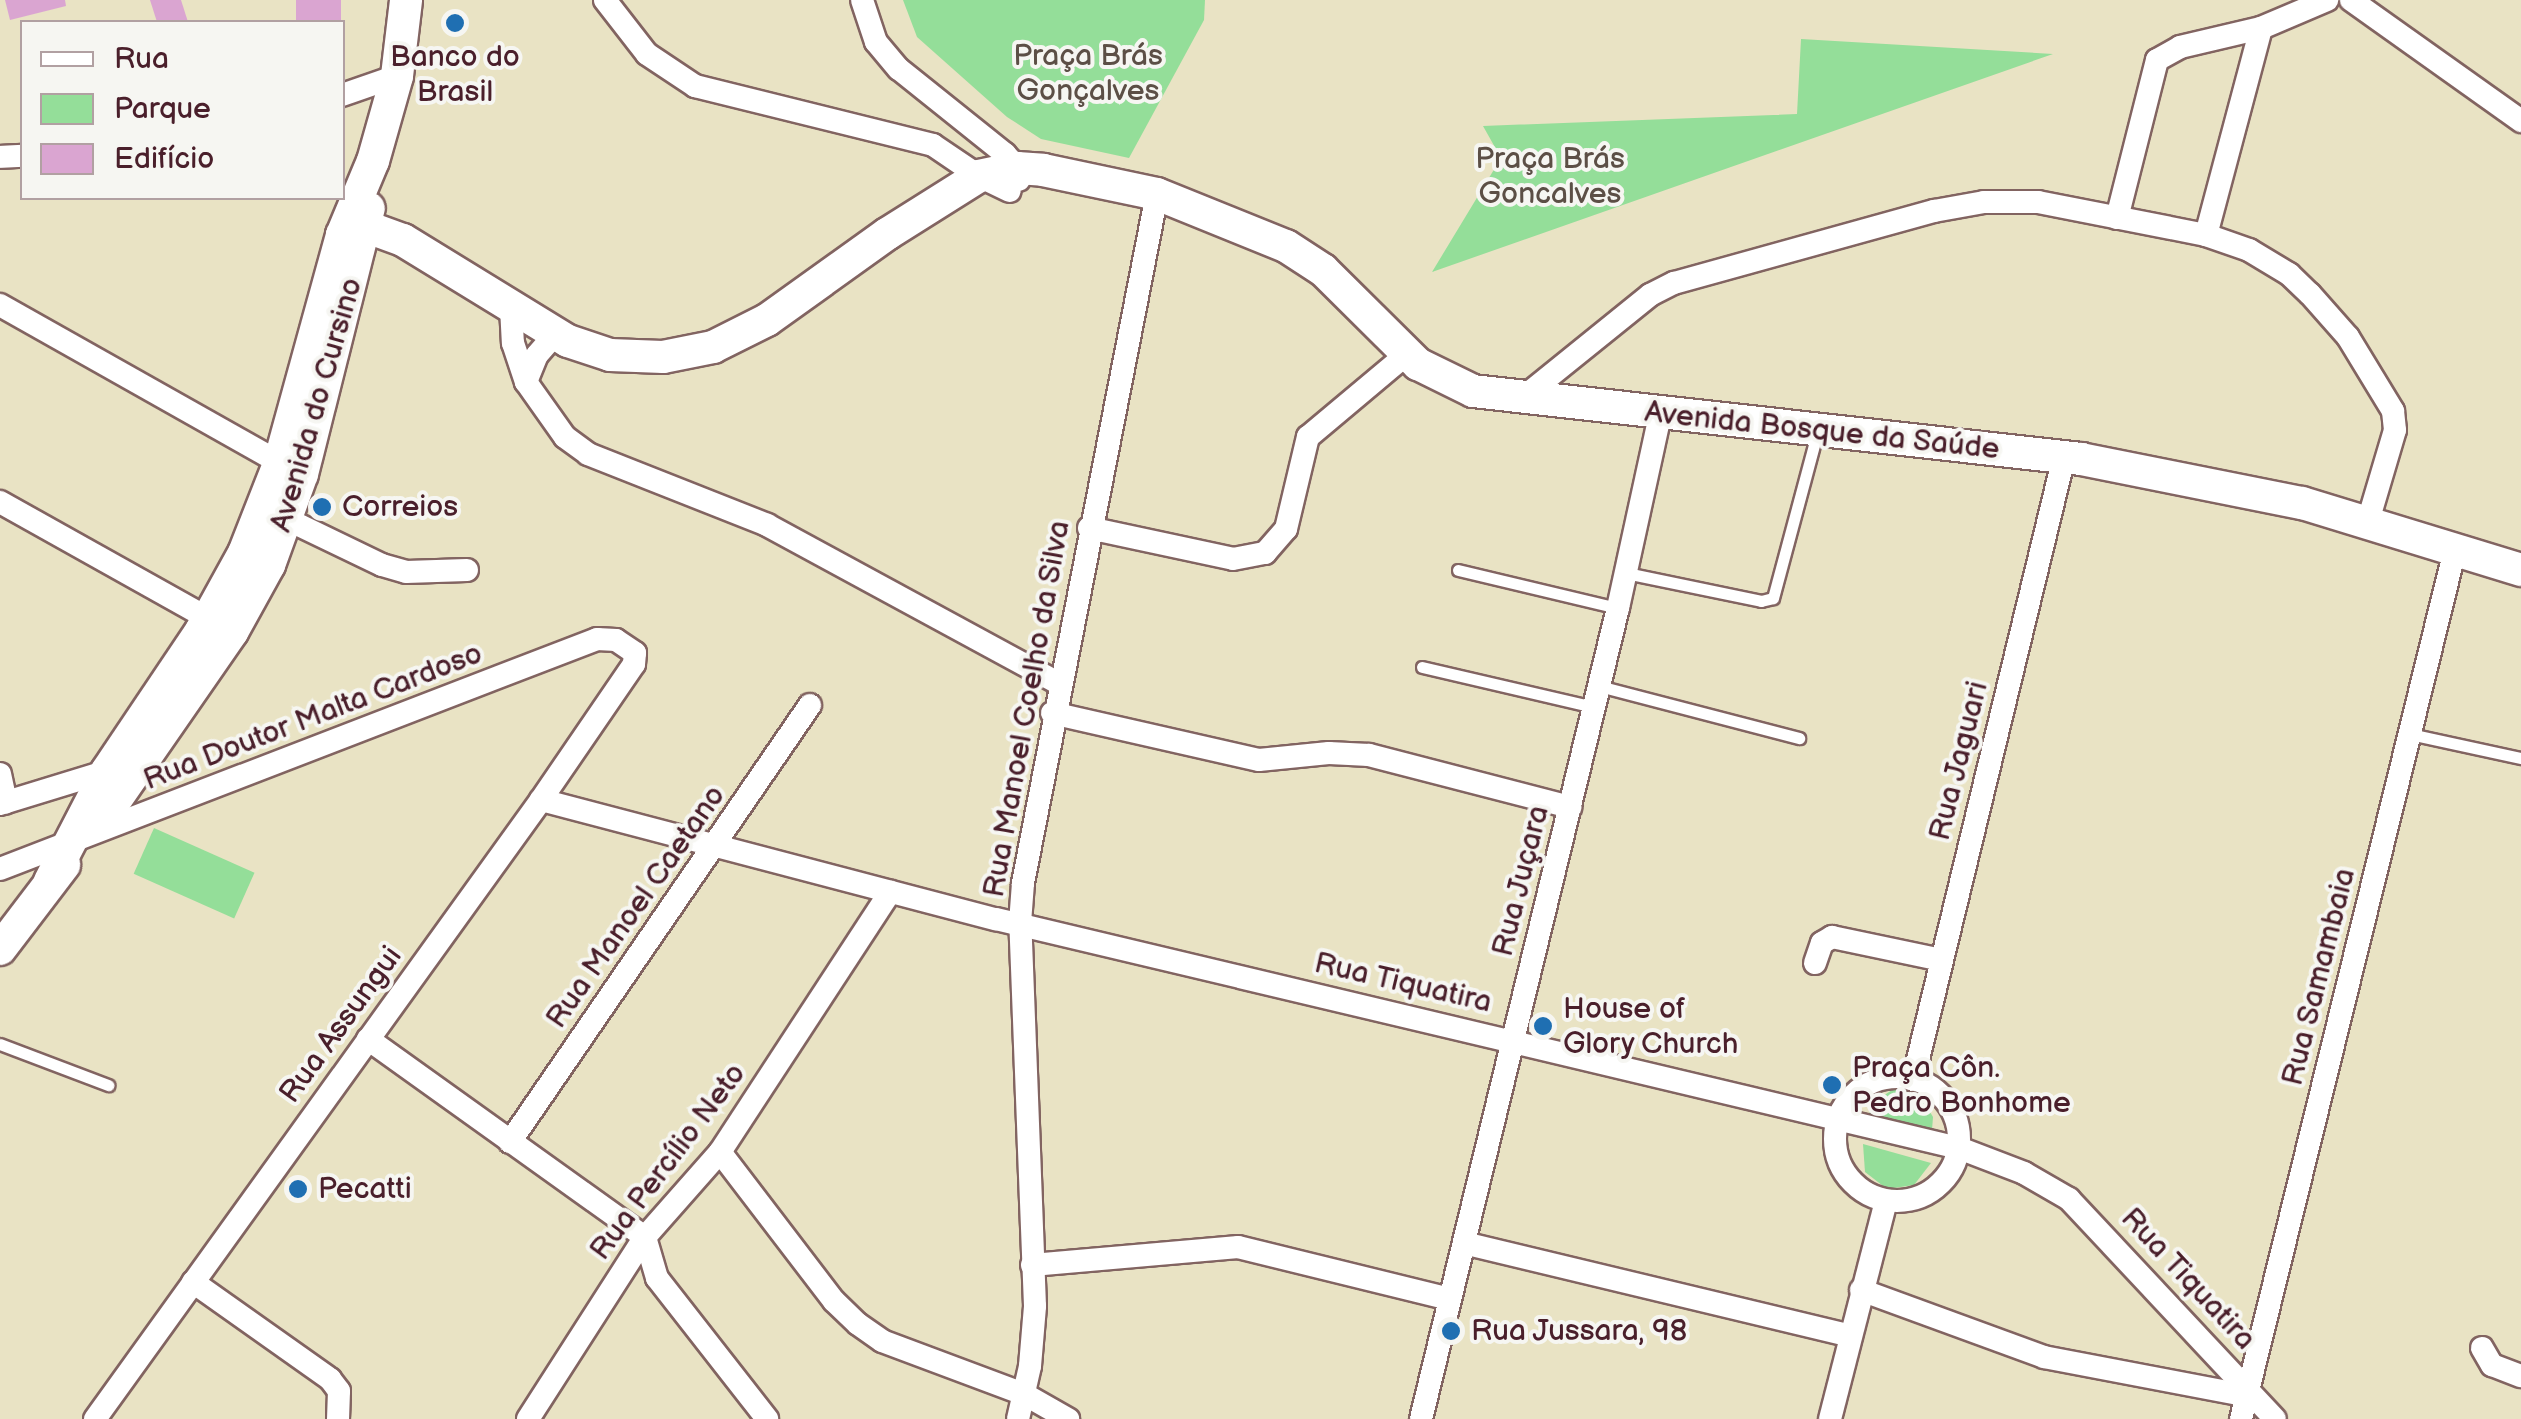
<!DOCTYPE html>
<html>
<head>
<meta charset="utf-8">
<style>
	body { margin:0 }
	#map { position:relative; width:2521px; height:1419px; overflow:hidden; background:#e9e3c4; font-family:"Balsamiq Sans",sans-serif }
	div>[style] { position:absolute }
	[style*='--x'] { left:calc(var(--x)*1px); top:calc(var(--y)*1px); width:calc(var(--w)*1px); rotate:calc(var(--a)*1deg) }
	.green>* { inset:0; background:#94de99; transform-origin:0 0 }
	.building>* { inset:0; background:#daa5d1; transform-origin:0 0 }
	.roads { filter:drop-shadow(2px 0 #826461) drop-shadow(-2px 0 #826461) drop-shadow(0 2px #826461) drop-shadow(0 -2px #826461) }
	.lane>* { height:11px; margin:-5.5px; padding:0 5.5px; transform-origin:5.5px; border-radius:5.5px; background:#fff }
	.street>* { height:22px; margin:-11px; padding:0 11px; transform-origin:11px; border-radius:11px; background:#fff }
	.street>.ring { margin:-11px; padding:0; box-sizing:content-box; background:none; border:22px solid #fff; border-radius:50% }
	.secondary>* { height:32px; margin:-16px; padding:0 16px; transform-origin:16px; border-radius:16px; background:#fff }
	.dots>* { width:28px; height:28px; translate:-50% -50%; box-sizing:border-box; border:5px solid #f6f6f2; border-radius:50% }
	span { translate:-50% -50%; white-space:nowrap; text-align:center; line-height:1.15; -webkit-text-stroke:8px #f6f6f2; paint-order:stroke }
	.park-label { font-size:30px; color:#5c4f46 }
	.poi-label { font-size:30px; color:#4a1f2b }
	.left { translate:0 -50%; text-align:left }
	.street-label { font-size:30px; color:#4a1f2b }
	.legend { position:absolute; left:20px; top:20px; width:325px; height:180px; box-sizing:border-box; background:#f6f6f2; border:2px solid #b1a0a2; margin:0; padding:12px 18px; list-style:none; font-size:30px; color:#4a1f2b }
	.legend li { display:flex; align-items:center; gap:20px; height:50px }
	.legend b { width:50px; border:2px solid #b1a0a2 }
</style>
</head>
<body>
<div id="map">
	<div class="green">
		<i style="clip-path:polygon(903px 0,1205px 0,1204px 20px,1129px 158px,1041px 139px,1007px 117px,917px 37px)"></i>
		<i style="clip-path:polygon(1801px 39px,2053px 54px,1432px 272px,1501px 158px,1483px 126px,1797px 114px)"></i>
		<i style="left:154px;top:828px;width:110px;height:50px;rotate:24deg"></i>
		<i style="clip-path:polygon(1895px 1088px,1920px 1095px,1933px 1117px,1932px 1130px,1869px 1114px,1874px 1102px)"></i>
		<i style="clip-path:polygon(1863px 1144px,1931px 1163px,1914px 1185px,1887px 1189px,1865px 1172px)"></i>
	</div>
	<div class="building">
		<i style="clip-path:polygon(5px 0,65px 0,66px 6px,10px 20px)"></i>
		<i style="clip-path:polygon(150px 0,181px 0,188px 22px,157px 22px)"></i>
		<i style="left:296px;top:0;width:45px;height:22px"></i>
	</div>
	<div class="roads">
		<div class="lane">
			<i style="--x:1458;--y:570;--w:164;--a:13.4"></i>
			<i style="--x:1626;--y:573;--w:138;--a:11.7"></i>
			<i style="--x:1761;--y:601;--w:12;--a:-14"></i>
			<i style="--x:1773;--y:598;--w:170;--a:-75"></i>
			<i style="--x:1422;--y:667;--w:177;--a:13.1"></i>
			<i style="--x:1599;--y:686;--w:207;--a:14.6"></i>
			<i style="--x:2410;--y:734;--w:114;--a:12.2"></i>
			<i style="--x:0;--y:1044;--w:116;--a:20.8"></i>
		</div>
		<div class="street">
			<i style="--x:605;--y:0;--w:68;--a:52.1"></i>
			<i style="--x:647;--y:54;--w:58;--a:33.7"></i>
			<i style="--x:695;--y:86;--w:245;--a:13.9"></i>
			<i style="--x:933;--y:145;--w:55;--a:34"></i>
			<i style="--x:979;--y:176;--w:34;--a:26"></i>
			<i style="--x:862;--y:0;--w:44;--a:71.6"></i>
			<i style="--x:876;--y:42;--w:35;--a:50"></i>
			<i style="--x:899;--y:69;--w:136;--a:38.7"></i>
			<i style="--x:1005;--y:154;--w:18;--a:49"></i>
			<i style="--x:1017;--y:168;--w:12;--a:81"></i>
			<i style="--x:2351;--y:0;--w:209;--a:35.4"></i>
			<i style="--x:342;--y:95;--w:58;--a:-19.1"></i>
			<i style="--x:0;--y:157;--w:22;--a:-3"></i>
			<i style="--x:2117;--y:218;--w:163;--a:-75.8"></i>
			<i style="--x:2157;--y:60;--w:26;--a:-29"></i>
			<i style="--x:2180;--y:47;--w:83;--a:-13.2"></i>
			<i style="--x:2261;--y:28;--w:72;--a:-23"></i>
			<i style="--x:2206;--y:235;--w:214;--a:-75.1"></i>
			<i style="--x:0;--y:305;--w:332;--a:29.4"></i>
			<i style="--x:511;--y:307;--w:36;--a:87"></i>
			<i style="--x:513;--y:343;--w:41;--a:71.6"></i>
			<i style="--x:526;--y:382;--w:67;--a:54.7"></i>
			<i style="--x:565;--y:437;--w:29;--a:36"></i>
			<i style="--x:588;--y:454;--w:193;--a:21.6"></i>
			<i style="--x:767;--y:525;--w:331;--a:28.5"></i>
			<i style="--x:526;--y:382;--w:29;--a:-68"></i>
			<i style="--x:537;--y:355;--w:18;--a:-49"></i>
			<i style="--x:549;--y:341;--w:13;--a:-18"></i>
			<i style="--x:1525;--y:396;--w:161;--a:-38.9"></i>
			<i style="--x:1650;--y:295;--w:27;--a:-27"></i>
			<i style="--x:1674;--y:283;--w:270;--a:-15.5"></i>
			<i style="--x:1934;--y:211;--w:51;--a:-10.2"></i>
			<i style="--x:1984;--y:202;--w:54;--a:0"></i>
			<i style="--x:2038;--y:202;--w:171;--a:11.1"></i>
			<i style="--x:2206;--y:235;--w:46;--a:19.2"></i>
			<i style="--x:2249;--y:250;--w:47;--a:31"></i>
			<i style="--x:2289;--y:274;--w:29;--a:44"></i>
			<i style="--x:2310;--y:294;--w:57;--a:48.5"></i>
			<i style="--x:2348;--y:337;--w:87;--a:58.7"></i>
			<i style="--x:2393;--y:411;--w:19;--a:84"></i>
			<i style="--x:2395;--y:430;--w:95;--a:106.5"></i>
			<i style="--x:0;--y:502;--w:252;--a:29.2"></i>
			<i style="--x:274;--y:513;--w:120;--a:25.7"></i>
			<i style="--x:382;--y:565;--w:25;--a:16"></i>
			<i style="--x:406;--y:572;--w:61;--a:-1.9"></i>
			<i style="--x:1089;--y:528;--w:147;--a:12.1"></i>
			<i style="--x:1233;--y:559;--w:33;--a:-11"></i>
			<i style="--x:1265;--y:553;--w:32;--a:-49"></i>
			<i style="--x:1286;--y:529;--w:95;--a:-76.6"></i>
			<i style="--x:1308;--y:437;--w:129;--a:-40"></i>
			<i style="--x:1052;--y:713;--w:212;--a:12.8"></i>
			<i style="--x:1259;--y:760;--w:70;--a:-5.7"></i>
			<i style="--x:1329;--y:753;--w:40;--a:2.9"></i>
			<i style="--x:1369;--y:755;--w:208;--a:14.5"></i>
			<i style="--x:0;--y:774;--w:29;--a:78"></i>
			<i style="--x:541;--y:800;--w:470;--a:14.7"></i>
			<i style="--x:996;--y:919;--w:990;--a:13.38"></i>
			<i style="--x:1959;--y:1148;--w:70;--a:21"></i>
			<i style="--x:2024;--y:1173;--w:52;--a:30"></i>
			<i style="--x:2069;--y:1199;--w:301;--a:46.9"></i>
			<i style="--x:0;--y:804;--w:116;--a:-17"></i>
			<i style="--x:0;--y:869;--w:640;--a:-21.07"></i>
			<i style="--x:597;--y:639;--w:19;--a:3"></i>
			<i style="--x:616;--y:640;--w:23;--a:34"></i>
			<i style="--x:635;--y:653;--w:11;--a:95"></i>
			<i style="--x:634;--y:664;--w:165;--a:124.4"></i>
			<i style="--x:541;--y:800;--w:763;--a:125.77"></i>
			<i style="--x:1815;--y:963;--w:21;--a:-71"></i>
			<i style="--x:1822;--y:943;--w:12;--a:-31"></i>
			<i style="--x:1832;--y:937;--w:112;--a:11.8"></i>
			<i style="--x:368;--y:1039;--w:340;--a:35.6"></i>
			<i style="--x:645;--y:1237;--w:43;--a:73.7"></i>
			<i style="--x:657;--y:1278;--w:179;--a:52"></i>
			<i class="ring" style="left:1835px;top:1077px;width:102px;height:102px"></i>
			<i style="--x:1913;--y:1080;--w:641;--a:-76.38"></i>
			<i style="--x:510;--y:1142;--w:530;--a:-55.53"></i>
			<i style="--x:720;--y:1152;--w:188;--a:52.6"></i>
			<i style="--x:834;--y:1301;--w:33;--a:44"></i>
			<i style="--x:858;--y:1324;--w:29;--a:35"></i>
			<i style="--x:882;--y:1341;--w:152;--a:20.5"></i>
			<i style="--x:1024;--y:1394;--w:51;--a:29.6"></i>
			<i style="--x:1464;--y:1243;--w:397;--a:13.5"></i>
			<i style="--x:1032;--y:1265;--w:207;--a:-5"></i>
			<i style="--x:1238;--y:1247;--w:218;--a:13.8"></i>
			<i style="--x:193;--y:1282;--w:168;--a:35.3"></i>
			<i style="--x:330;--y:1379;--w:15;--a:53"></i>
			<i style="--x:339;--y:1391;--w:28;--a:92"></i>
			<i style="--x:1861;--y:1290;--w:195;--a:20.1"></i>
			<i style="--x:2044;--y:1357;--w:208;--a:10.8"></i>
			<i style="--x:2482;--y:1348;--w:20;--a:60"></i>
			<i style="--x:2492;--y:1365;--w:31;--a:21"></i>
			<i style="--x:528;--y:1419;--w:216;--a:-57.3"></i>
			<i style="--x:645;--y:1237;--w:113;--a:-48.6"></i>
			<i style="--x:720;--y:1152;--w:311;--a:-56.8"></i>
			<i style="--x:1018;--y:1419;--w:54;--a:-77.2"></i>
			<i style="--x:1030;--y:1366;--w:60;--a:-85.2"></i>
			<i style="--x:1035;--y:1306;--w:383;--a:-92.2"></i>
			<i style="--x:1020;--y:923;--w:40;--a:-85.7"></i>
			<i style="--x:1023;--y:883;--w:702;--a:-78.99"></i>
			<i style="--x:1421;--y:1419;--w:835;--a:-76.35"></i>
			<i style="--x:1618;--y:608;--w:198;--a:-77.7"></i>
			<i style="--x:1830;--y:1419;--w:225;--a:-75.6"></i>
			<i style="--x:2241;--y:1419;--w:895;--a:-76.17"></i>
		</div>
		<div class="secondary">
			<i style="--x:342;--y:235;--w:26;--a:-18"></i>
			<i style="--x:367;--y:227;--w:38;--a:20"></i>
			<i style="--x:403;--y:240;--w:193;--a:31.5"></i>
			<i style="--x:568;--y:341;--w:44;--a:18.4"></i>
			<i style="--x:610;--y:355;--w:53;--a:2.2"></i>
			<i style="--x:663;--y:357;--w:51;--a:-11.3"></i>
			<i style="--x:713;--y:347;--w:60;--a:-26.6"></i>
			<i style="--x:767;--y:320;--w:148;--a:-35.6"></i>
			<i style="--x:887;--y:234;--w:109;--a:-32.2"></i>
			<i style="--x:979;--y:176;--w:39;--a:-12"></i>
			<i style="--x:1017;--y:168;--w:26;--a:4"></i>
			<i style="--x:1043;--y:170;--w:116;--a:11.9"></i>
			<i style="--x:1157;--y:194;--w:139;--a:22"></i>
			<i style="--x:1286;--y:246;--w:44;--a:33"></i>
			<i style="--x:1323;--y:270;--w:134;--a:44.7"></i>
			<i style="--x:1418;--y:364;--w:61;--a:26.1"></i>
			<i style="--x:1473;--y:391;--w:612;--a:6.38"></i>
			<i style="--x:2081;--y:459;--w:225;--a:11.3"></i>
			<i style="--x:2302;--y:503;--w:229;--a:17"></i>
			<i style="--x:99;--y:824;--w:234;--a:-55.3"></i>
			<i style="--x:232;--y:632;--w:77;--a:-61.1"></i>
			<i style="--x:269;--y:565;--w:97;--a:-70.1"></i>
			<i style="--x:302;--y:474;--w:274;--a:-75.9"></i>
			<i style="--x:50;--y:881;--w:124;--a:-62.6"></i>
			<i style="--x:107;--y:771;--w:169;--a:-56.1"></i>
			<i style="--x:201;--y:631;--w:89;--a:-61.1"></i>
			<i style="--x:244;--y:553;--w:96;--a:-68.5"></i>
			<i style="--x:279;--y:464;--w:238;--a:-74.6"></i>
			<i style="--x:342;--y:235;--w:80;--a:-67.3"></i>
			<i style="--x:373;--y:161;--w:88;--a:-74.2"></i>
			<i style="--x:397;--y:76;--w:77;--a:-83.2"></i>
			<i style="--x:0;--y:949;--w:106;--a:-52.7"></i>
		</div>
	</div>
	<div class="dots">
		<i style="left:455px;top:23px;background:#1f6fb2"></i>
		<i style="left:322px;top:507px;background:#1f6fb2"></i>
		<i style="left:1543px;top:1026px;background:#1f6fb2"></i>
		<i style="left:1832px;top:1085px;background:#1f6fb2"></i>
		<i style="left:298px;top:1189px;background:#1f6fb2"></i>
		<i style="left:1451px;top:1331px;background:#1f6fb2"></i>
	</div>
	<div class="park-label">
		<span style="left:1088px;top:73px">Praça Brás<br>Gonçalves</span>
		<span style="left:1550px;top:176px">Praça Brás<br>Goncalves</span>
	</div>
	<div class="poi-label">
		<span style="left:455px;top:74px">Banco do<br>Brasil</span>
		<span class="left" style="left:342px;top:507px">Correios</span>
		<span class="left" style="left:1563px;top:1026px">House of<br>Glory Church</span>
		<span class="left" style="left:1852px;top:1085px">Praça Côn.<br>Pedro Bonhome</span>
		<span class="left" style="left:318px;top:1189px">Pecatti</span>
		<span class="left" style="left:1471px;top:1331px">Rua Jussara, 98</span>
	</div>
	<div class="street-label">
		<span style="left:317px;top:405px;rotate:-74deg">Avenida do Cursino</span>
		<span style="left:1822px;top:431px;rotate:6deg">Avenida Bosque da Saúde</span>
		<span style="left:1027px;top:709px;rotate:-80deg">Rua Manoel Coelho da Silva</span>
		<span style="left:313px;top:717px;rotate:-21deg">Rua Doutor Malta Cardoso</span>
		<span style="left:1959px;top:761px;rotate:-76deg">Rua Jaguari</span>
		<span style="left:1521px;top:881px;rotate:-76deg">Rua Juçara</span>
		<span style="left:636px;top:907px;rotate:-55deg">Rua Manoel Caetano</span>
		<span style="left:2319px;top:977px;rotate:-76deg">Rua Samambaia</span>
		<span style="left:1403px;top:983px;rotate:13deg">Rua Tiquatira</span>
		<span style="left:341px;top:1025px;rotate:-54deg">Rua Assungui</span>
		<span style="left:668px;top:1162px;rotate:-53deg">Rua Percílio Neto</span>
		<span style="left:2188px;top:1279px;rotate:47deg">Rua Tiquatira</span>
	</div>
	<ul class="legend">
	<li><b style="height:12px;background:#fff"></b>Rua</li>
	<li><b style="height:28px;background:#94de99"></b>Parque</li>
	<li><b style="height:28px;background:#daa5d1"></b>Edifício</li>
	</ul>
</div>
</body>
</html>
